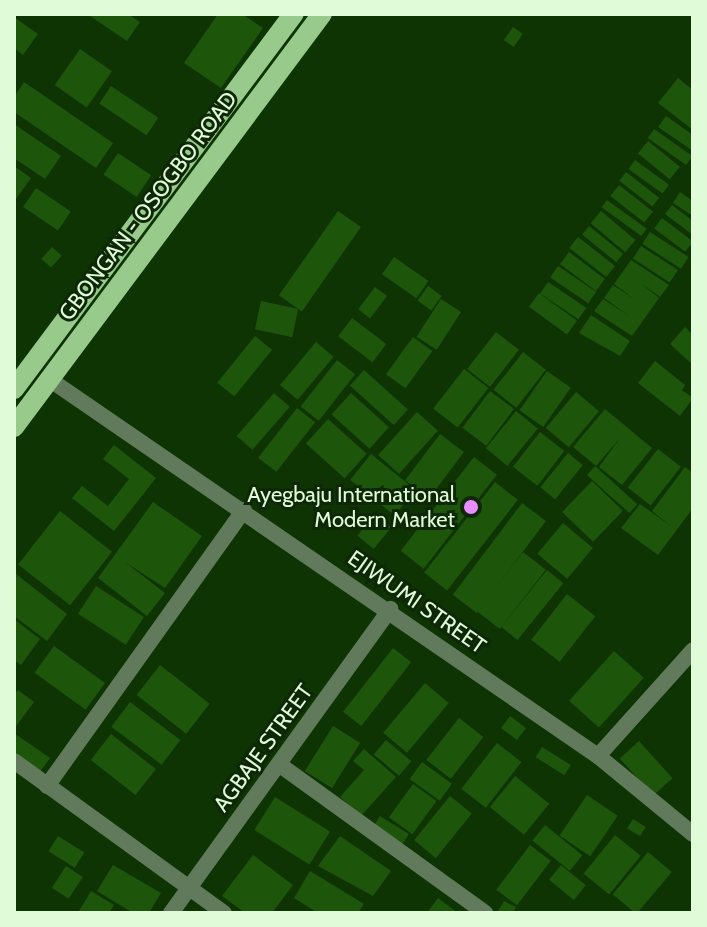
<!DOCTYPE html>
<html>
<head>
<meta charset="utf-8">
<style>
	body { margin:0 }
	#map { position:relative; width:707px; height:927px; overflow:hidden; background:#0e3403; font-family:Cabin,sans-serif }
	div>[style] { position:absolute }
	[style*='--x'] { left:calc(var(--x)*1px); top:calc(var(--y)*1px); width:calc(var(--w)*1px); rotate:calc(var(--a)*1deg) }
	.building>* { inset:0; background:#1d560a; transform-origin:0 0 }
	.minor>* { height:16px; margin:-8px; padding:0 8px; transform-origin:8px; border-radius:8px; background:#627a5c }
	.primary>* { height:20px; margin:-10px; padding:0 10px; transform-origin:10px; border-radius:10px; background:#97ca8b }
	.dots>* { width:22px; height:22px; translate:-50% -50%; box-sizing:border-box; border:4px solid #0e2807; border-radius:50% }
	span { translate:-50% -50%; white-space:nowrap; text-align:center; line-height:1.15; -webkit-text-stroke:6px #0e2807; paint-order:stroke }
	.street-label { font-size:22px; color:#dffbd8 }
	.poi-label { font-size:22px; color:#dffbd8 }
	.right { translate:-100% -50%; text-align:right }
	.frame { position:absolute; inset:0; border:16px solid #dffbd8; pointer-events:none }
</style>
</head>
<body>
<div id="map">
	<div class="building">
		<i style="clip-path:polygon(87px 14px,128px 14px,140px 22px,127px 41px)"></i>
		<i style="clip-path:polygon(218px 14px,242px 14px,263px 28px,221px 88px,184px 63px)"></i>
		<i style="clip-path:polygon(14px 17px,38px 34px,23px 55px,14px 48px)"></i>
		<i style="left:513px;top:27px;width:12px;height:16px;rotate:35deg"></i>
		<i style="left:80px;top:49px;width:39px;height:44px;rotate:35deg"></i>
		<i style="clip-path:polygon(678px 78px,693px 90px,693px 130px,658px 103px)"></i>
		<i style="clip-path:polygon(24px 82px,113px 143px,96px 168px,14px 112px,14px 97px)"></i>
		<i style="left:111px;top:86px;width:57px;height:21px;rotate:34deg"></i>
		<i style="clip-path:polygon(666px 116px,693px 135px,693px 151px,658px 127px)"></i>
		<i style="clip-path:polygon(14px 124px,61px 156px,45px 179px,14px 158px)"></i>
		<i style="left:654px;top:129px;width:47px;height:11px;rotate:35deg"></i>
		<i style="left:648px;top:141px;width:41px;height:16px;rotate:39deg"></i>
		<i style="left:118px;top:153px;width:40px;height:26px;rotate:34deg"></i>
		<i style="left:635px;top:160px;width:42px;height:11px;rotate:36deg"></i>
		<i style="clip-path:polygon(14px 166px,31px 178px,14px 202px)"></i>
		<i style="left:626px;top:172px;width:42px;height:11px;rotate:38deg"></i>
		<i style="left:619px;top:185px;width:43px;height:14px;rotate:38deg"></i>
		<i style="left:36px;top:188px;width:42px;height:23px;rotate:34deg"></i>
		<i style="clip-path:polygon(680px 192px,693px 201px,693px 216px,673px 203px)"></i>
		<i style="left:607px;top:200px;width:49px;height:9px;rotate:36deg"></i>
		<i style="clip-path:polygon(672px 205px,693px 221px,693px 235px,665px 214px)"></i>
		<i style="left:338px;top:211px;width:28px;height:103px;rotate:35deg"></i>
		<i style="left:601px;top:211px;width:45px;height:16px;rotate:40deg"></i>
		<i style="left:662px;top:218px;width:39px;height:13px;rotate:37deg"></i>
		<i style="left:589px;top:226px;width:44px;height:11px;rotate:39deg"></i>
		<i style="left:650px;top:232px;width:46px;height:14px;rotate:33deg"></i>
		<i style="left:578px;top:237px;width:47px;height:14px;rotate:38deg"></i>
		<i style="left:641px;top:246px;width:44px;height:15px;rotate:33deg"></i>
		<i style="left:52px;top:247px;width:13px;height:16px;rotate:42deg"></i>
		<i style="left:569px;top:252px;width:45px;height:15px;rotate:37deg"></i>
		<i style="left:394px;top:257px;width:42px;height:21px;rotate:35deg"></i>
		<i style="clip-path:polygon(631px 260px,669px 285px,660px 297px,642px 284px,659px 298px,632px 336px,594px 311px,603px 299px,629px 316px,604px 298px,613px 285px,634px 299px,614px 284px)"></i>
		<i style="left:558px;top:266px;width:46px;height:14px;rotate:34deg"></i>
		<i style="left:548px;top:282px;width:46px;height:14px;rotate:34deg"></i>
		<i style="left:428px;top:286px;width:17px;height:18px;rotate:36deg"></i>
		<i style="left:375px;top:287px;width:15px;height:28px;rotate:37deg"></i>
		<i style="left:539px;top:293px;width:47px;height:17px;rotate:36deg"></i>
		<i style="left:441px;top:299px;width:24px;height:45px;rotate:33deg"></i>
		<i style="left:261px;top:301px;width:38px;height:29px;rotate:12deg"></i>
		<i style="clip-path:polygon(591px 315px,630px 341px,620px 356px,579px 333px)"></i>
		<i style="left:352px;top:318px;width:43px;height:23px;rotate:37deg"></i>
		<i style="clip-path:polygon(685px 327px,693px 335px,693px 365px,670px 344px)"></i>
		<i style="left:496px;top:332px;width:29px;height:47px;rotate:38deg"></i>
		<i style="left:255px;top:336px;width:22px;height:60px;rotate:39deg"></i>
		<i style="left:413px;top:337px;width:24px;height:46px;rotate:36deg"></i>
		<i style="left:316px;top:342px;width:23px;height:56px;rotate:40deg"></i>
		<i style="left:523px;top:352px;width:29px;height:48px;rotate:38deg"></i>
		<i style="left:337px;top:360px;width:23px;height:59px;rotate:38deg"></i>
		<i style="clip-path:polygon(655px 361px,685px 385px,682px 390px,693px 398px,680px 416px,638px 383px)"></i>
		<i style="left:464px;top:369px;width:31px;height:50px;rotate:38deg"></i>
		<i style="left:364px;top:370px;width:59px;height:21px;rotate:42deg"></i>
		<i style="left:547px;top:371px;width:29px;height:48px;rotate:35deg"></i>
		<i style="left:490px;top:391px;width:30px;height:46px;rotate:37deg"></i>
		<i style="left:576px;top:392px;width:30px;height:47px;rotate:40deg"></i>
		<i style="left:274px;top:393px;width:21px;height:57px;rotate:41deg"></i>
		<i style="left:351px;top:393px;width:51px;height:29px;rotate:42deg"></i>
		<i style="left:297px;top:408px;width:23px;height:63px;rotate:38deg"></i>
		<i style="clip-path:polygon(605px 409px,652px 448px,622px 485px,599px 467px,620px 438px,596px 466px,573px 447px)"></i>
		<i style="left:516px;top:411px;width:28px;height:48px;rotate:39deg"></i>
		<i style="left:417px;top:412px;width:28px;height:58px;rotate:42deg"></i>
		<i style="left:328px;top:419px;width:52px;height:33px;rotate:42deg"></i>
		<i style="left:540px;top:432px;width:31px;height:44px;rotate:38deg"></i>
		<i style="left:440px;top:434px;width:30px;height:58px;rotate:37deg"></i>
		<i style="clip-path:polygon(114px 445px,156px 478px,114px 531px,72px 498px,82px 486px,108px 506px,129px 479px,103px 459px)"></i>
		<i style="left:658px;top:449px;width:29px;height:49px;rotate:38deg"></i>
		<i style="left:568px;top:453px;width:19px;height:44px;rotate:39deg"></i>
		<i style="left:371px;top:454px;width:57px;height:33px;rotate:39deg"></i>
		<i style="left:474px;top:457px;width:29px;height:119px;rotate:38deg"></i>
		<i style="left:595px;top:466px;width:57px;height:12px;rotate:42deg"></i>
		<i style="clip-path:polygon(685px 467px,693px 473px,693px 508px,658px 555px,621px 528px,640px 504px,671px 526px,652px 511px)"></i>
		<i style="left:592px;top:481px;width:43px;height:43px;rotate:44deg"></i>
		<i style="left:495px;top:482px;width:29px;height:115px;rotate:38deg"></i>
		<i style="clip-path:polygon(153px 502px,202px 536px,165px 588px,125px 562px,165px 593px,147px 616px,98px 578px)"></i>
		<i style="left:522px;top:503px;width:30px;height:115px;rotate:37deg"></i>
		<i style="left:60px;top:511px;width:66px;height:68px;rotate:38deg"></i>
		<i style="left:375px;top:514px;width:21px;height:28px;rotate:39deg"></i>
		<i style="left:563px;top:523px;width:39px;height:40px;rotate:40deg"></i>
		<i style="left:523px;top:552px;width:29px;height:75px;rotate:38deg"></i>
		<i style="left:547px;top:570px;width:21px;height:73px;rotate:39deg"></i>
		<i style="clip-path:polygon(16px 574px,67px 614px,47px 641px,14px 616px)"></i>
		<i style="left:96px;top:586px;width:57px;height:33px;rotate:33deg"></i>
		<i style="left:567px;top:594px;width:36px;height:58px;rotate:38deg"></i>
		<i style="clip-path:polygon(14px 619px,40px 639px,21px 665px,14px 660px)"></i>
		<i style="left:54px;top:646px;width:63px;height:33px;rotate:36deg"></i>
		<i style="left:393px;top:648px;width:23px;height:81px;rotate:38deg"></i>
		<i style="left:614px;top:651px;width:40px;height:67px;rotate:42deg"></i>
		<i style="left:160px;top:665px;width:63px;height:38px;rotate:38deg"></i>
		<i style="left:425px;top:683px;width:31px;height:65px;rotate:40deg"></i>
		<i style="clip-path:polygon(18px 690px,34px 702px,14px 729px,14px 695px)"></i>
		<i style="left:130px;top:702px;width:63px;height:31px;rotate:37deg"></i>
		<i style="left:510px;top:716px;width:20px;height:15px;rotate:37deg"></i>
		<i style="left:459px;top:718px;width:31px;height:53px;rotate:38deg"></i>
		<i style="left:333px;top:726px;width:32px;height:53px;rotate:32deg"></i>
		<i style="clip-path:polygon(14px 733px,50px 758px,39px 773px,14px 756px)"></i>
		<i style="left:111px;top:734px;width:57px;height:33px;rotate:38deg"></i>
		<i style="left:386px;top:740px;width:33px;height:19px;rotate:40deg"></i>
		<i style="left:639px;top:741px;width:50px;height:26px;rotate:48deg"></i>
		<i style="left:497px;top:743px;width:31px;height:58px;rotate:38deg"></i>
		<i style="left:542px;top:747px;width:34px;height:12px;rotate:32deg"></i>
		<i style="clip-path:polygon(364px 749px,396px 777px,361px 816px,340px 797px,364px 770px,353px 761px)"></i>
		<i style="left:422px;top:762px;width:37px;height:21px;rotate:36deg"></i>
		<i style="left:515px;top:776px;width:44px;height:40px;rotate:39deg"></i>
		<i style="left:413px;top:784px;width:29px;height:41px;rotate:36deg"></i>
		<i style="left:587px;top:795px;width:37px;height:49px;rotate:34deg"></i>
		<i style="left:450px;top:796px;width:28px;height:57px;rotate:39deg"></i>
		<i style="left:275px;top:797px;width:65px;height:39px;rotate:32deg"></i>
		<i style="left:380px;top:816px;width:34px;height:12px;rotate:32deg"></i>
		<i style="left:633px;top:819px;width:15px;height:11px;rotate:32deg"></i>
		<i style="left:545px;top:825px;width:48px;height:20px;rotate:39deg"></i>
		<i style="left:615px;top:835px;width:33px;height:50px;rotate:39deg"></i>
		<i style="left:58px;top:836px;width:31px;height:18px;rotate:32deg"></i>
		<i style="clip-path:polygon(340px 836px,391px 871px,373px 896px,318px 866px)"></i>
		<i style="left:530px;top:845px;width:26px;height:56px;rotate:37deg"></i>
		<i style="left:648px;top:852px;width:31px;height:55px;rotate:40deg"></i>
		<i style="clip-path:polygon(253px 855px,293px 885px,272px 913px,245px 913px,222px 896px)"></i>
		<i style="clip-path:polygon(113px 865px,161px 893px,149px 913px,133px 913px,97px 891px)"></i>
		<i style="left:561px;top:865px;width:32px;height:19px;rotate:39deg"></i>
		<i style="left:66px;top:866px;width:20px;height:26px;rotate:33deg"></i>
		<i style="clip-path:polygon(310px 871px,364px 904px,358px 913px,318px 913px,294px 898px)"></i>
		<i style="clip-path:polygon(91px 891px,114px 905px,109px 913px,79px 911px)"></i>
		<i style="clip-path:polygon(438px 898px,458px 913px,427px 913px)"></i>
		<i style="clip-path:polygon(504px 901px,516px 907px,513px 913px,498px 911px)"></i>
	</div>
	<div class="minor">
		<i style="--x:49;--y:379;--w:666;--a:34.48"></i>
		<i style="--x:598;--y:756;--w:142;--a:-48.1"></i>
		<i style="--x:598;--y:756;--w:123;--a:39.4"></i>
		<i style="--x:14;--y:761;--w:259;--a:35.9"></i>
		<i style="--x:280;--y:765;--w:253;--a:35.8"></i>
		<i style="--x:47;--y:786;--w:339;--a:-54.5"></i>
		<i style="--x:171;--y:913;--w:375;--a:-54.2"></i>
	</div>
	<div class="primary">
		<i style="--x:14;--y:389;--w:468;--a:-53.3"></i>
		<i style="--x:14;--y:427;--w:515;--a:-53.29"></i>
	</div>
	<div class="dots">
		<i style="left:471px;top:507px;background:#e98efe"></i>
	</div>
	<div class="street-label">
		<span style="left:148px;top:206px;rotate:-53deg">GBONGAN - OSOGBO ROAD</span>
		<span style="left:417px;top:602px;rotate:35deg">EJIWUMI STREET</span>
		<span style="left:263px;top:748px;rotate:-54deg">AGBAJE STREET</span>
	</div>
	<div class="poi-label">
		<span class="right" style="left:455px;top:507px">Ayegbaju International<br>Modern Market</span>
	</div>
	<div class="frame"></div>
</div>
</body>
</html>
